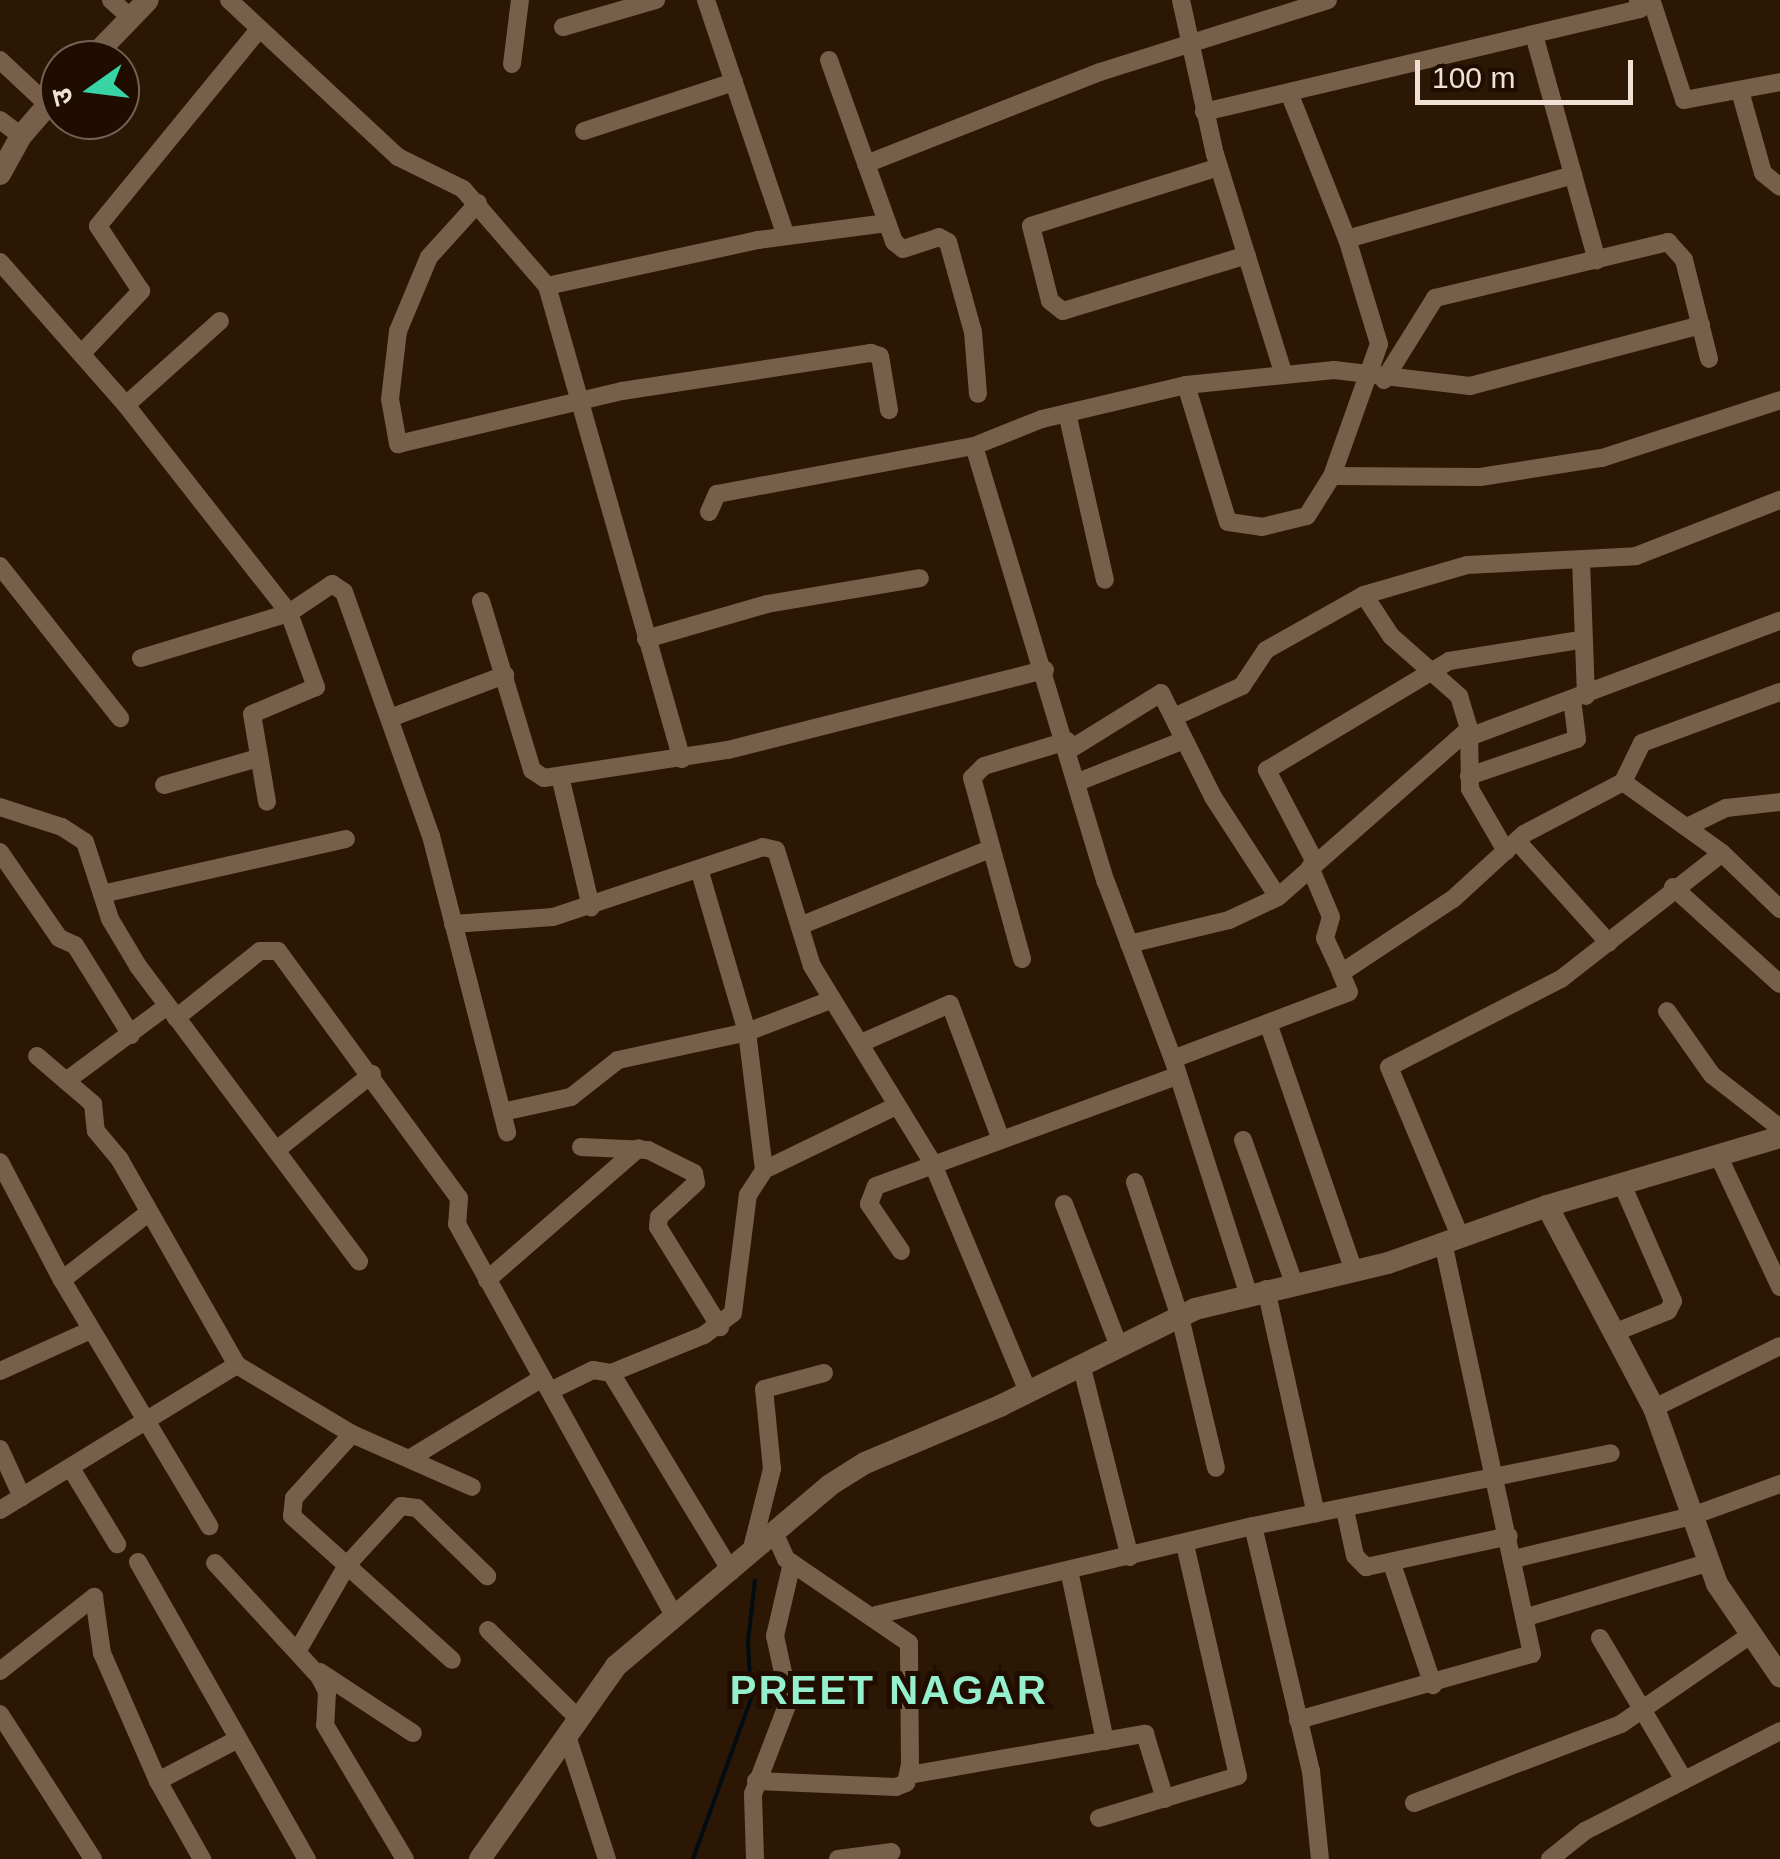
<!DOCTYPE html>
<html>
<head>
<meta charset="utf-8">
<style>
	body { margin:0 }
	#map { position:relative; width:1780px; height:1859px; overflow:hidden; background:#2b1703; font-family:Helvetica,"Noto Sans Devanagari",sans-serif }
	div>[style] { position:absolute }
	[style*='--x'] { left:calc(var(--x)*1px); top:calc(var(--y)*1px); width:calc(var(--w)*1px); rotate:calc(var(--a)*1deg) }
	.stream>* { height:4px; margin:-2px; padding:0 2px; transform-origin:2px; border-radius:2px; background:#010d12 }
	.street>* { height:18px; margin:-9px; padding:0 9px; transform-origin:9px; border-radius:9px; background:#775f49 }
	.secondary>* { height:22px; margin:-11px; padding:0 11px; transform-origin:11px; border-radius:11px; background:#775f49 }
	span { translate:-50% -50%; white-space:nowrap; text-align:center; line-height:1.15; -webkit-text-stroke:10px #210d00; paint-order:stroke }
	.district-label { font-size:40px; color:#95f0ce; font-weight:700; letter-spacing:2.5px }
	.north { position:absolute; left:40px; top:40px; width:100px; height:100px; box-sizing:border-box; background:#210d00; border:2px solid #736255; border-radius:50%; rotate:256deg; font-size:28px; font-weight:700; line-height:40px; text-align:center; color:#efe1d5 }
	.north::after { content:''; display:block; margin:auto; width:35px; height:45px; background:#37d4a6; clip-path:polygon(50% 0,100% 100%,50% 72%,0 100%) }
	.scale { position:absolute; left:1415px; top:60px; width:218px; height:45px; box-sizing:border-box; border:5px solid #efe1d5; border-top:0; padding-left:12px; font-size:30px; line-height:35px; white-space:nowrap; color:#efe1d5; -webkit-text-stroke:8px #210d00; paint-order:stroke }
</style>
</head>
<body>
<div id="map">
	<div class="stream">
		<i style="--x:693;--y:1859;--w:170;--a:-70.1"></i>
		<i style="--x:751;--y:1699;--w:57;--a:-93"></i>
		<i style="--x:748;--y:1642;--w:62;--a:-83.6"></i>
	</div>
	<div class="street">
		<i style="--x:111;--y:0;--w:27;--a:42"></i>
		<i style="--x:229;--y:0;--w:231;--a:42.9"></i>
		<i style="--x:398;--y:157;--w:72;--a:26.2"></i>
		<i style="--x:463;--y:189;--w:128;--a:49.1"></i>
		<i style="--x:547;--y:286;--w:492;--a:74.1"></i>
		<i style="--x:706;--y:0;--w:249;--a:71.3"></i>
		<i style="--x:1181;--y:0;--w:158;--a:77.6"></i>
		<i style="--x:1215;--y:154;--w:228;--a:72.7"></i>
		<i style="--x:1653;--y:5;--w:100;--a:71.9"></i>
		<i style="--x:1684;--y:100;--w:98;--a:-10.6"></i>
		<i style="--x:563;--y:27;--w:97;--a:-16.2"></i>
		<i style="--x:1534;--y:35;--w:234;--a:74.4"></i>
		<i style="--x:0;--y:60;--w:64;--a:43.1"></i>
		<i style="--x:829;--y:60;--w:193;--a:70.3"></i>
		<i style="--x:894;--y:242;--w:11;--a:38"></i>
		<i style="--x:903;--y:249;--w:38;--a:-18"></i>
		<i style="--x:939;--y:237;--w:10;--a:29"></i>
		<i style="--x:948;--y:242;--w:93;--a:74.5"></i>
		<i style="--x:973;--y:332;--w:62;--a:85.4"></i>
		<i style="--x:512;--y:64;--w:64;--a:-82.9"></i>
		<i style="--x:1740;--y:91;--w:85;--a:74.3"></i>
		<i style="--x:1763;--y:173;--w:22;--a:39"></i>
		<i style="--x:1204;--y:112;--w:448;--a:-13.3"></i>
		<i style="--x:1640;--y:9;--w:9;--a:-103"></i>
		<i style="--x:0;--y:120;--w:26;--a:37"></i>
		<i style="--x:584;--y:131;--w:158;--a:-18.1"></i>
		<i style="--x:866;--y:164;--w:251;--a:-21.5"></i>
		<i style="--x:1100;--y:72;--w:239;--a:-17.5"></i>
		<i style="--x:1219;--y:167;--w:197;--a:162.6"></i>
		<i style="--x:1031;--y:226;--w:77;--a:75.8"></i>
		<i style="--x:1050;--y:301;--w:16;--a:38"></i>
		<i style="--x:1063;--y:311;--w:192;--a:-16.9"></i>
		<i style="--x:478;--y:203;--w:73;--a:132.2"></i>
		<i style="--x:429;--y:257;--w:80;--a:112.7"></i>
		<i style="--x:398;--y:331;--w:68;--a:96.7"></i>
		<i style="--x:390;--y:399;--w:46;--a:79.9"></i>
		<i style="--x:398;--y:444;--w:230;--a:-13.3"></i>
		<i style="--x:622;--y:391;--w:252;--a:-8.7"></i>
		<i style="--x:871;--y:353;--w:9;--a:18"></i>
		<i style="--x:880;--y:356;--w:55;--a:80.5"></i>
		<i style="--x:1347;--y:239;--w:235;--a:-15.8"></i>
		<i style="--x:0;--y:262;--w:191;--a:48.6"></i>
		<i style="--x:126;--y:405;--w:264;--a:51.9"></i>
		<i style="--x:289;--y:613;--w:79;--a:70"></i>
		<i style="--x:316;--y:687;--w:69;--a:157.1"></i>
		<i style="--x:252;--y:714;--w:89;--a:80.3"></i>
		<i style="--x:547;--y:286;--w:216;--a:-12.3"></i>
		<i style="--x:758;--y:240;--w:130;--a:-7.5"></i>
		<i style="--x:82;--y:353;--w:86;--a:-46.4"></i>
		<i style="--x:141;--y:291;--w:78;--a:-123.5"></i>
		<i style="--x:98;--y:226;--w:254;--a:-50.7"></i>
		<i style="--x:1384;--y:380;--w:97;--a:-58.1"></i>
		<i style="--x:1435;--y:298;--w:240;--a:-13.5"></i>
		<i style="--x:1668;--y:242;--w:24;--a:48"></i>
		<i style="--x:1684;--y:260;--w:102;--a:75.8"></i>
		<i style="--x:1186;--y:385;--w:143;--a:73"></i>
		<i style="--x:1228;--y:522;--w:34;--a:8"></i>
		<i style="--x:1262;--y:527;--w:46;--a:-13.7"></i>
		<i style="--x:1307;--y:516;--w:47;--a:-58"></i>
		<i style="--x:1332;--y:476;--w:140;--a:-70.4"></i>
		<i style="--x:1379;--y:344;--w:110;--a:-106.9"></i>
		<i style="--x:1347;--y:239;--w:155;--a:-111.6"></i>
		<i style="--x:126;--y:405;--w:126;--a:-41.8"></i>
		<i style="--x:1067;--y:413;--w:171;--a:77.2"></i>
		<i style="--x:974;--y:446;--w:456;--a:73.2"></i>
		<i style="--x:1106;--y:882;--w:189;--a:69.3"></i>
		<i style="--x:1173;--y:1059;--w:246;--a:72.2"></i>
		<i style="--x:1332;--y:476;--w:148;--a:0.4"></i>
		<i style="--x:1480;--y:477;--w:123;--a:-8.9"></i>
		<i style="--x:1602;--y:458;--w:187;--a:-18"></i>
		<i style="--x:709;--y:512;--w:20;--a:-66"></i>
		<i style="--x:717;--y:494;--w:261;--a:-10.6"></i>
		<i style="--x:974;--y:446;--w:73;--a:-21.7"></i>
		<i style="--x:1042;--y:419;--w:148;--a:-13.3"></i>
		<i style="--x:1186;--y:385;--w:149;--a:-5.8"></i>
		<i style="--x:1334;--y:370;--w:137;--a:6.7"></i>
		<i style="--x:1470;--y:386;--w:239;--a:-14.8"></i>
		<i style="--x:1581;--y:560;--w:136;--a:87.9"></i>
		<i style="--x:0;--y:566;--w:194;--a:51.7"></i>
		<i style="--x:1364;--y:595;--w:107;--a:-16.2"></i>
		<i style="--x:1467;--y:565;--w:169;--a:-3"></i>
		<i style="--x:1636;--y:556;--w:155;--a:-21.3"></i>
		<i style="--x:481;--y:601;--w:177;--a:73.2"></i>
		<i style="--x:532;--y:770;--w:14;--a:34"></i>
		<i style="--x:544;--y:778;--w:186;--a:-8.7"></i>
		<i style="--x:728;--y:750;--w:327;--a:-14.2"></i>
		<i style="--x:646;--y:639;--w:126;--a:-16.1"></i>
		<i style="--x:767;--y:604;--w:155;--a:-9.6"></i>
		<i style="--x:141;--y:658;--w:155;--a:-16.9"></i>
		<i style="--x:289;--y:613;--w:52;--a:-34"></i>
		<i style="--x:332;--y:584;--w:14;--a:34"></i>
		<i style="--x:344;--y:592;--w:259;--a:70.4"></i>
		<i style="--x:431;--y:836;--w:306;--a:75.6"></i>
		<i style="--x:1174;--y:717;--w:75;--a:-24.5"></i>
		<i style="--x:1242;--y:686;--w:43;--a:-56.3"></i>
		<i style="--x:1266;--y:650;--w:112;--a:-29.3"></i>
		<i style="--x:1364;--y:595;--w:49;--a:56.6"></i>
		<i style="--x:1391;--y:636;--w:91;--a:41.4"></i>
		<i style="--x:1459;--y:696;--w:34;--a:73"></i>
		<i style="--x:1469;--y:729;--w:60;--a:89"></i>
		<i style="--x:1470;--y:789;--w:72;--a:59.9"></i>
		<i style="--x:390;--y:718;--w:123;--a:-20.5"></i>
		<i style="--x:1469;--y:737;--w:332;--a:-20.5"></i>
		<i style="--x:1069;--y:750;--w:108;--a:-31.8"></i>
		<i style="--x:1161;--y:693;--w:116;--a:63.4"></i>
		<i style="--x:1213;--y:797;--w:119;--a:57"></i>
		<i style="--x:560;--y:776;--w:135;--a:76.7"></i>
		<i style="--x:1469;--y:776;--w:114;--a:-18.9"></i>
		<i style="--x:1577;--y:739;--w:40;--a:-97.1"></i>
		<i style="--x:1078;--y:782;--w:114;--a:-21.6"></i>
		<i style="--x:1623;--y:782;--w:122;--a:35.6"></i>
		<i style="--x:1722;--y:853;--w:81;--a:44"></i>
		<i style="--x:164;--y:785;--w:98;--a:-16"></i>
		<i style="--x:0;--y:807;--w:65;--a:17.9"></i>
		<i style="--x:62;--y:827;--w:27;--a:33"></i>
		<i style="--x:85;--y:842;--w:81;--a:72"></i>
		<i style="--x:110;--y:919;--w:55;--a:59.2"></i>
		<i style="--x:138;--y:966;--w:369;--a:53.2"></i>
		<i style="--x:1687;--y:827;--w:43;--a:-26"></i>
		<i style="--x:1726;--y:808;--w:54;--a:-6.3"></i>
		<i style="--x:1517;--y:841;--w:137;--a:48"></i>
		<i style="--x:0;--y:852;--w:104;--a:55.5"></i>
		<i style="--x:59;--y:938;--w:17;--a:24"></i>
		<i style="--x:75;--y:945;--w:106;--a:58.1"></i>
		<i style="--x:1315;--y:862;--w:104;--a:-117.6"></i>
		<i style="--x:1267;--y:770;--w:212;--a:-30.9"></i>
		<i style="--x:1449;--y:661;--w:133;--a:-9.1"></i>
		<i style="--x:1310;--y:867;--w:54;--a:67.2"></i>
		<i style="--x:1331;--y:917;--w:22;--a:106"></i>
		<i style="--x:1325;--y:938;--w:38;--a:65"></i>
		<i style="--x:1673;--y:887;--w:144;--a:42.2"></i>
		<i style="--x:102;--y:894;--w:250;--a:-12.7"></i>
		<i style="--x:453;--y:924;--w:100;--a:-4"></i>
		<i style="--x:553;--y:917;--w:221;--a:-18.4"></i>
		<i style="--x:763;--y:847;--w:13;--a:13"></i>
		<i style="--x:776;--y:850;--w:121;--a:72.8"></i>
		<i style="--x:812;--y:966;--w:230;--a:58.5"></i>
		<i style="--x:932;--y:1162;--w:249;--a:67.3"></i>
		<i style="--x:802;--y:925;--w:203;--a:-22"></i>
		<i style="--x:1129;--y:944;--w:103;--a:-13.5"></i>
		<i style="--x:1229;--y:920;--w:54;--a:-25.1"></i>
		<i style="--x:1278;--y:897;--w:254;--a:-41.3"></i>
		<i style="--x:1022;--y:959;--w:188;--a:-105.4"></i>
		<i style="--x:972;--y:778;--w:17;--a:-45"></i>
		<i style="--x:984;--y:766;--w:87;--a:-16.8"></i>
		<i style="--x:1667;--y:1011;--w:78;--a:54.9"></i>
		<i style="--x:1712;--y:1075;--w:86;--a:37.9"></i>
		<i style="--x:176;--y:1018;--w:107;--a:-38.6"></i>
		<i style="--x:260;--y:951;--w:18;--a:0"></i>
		<i style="--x:278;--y:951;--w:306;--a:53.8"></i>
		<i style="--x:459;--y:1198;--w:26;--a:94"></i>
		<i style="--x:457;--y:1224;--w:447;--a:61"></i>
		<i style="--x:1268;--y:1023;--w:262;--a:70.9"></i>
		<i style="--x:861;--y:1043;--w:97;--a:-23.7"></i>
		<i style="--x:950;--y:1004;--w:145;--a:69.4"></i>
		<i style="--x:37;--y:1056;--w:74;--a:40.6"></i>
		<i style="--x:93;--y:1104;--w:27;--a:84"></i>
		<i style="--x:96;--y:1131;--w:38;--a:50"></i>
		<i style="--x:120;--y:1160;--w:236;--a:60.3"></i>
		<i style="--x:237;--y:1365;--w:134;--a:31"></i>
		<i style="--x:352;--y:1434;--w:131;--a:23.8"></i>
		<i style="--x:1173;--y:1059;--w:188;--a:-20.8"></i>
		<i style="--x:1349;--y:992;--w:21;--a:-113"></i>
		<i style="--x:1341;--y:973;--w:134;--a:-33.5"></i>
		<i style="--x:1453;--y:899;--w:96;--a:-42.5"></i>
		<i style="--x:1524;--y:834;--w:112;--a:-27.7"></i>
		<i style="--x:1623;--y:782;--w:43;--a:-64"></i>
		<i style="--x:1642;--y:743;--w:147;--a:-20.3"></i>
		<i style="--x:66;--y:1081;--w:126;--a:-36.6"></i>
		<i style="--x:502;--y:1112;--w:71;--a:-12.3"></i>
		<i style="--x:571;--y:1097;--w:60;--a:-38.2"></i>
		<i style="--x:618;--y:1060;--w:132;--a:-12.2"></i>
		<i style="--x:747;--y:1032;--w:90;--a:-20.9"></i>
		<i style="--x:1243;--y:1140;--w:152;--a:70.4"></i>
		<i style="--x:581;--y:1147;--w:67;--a:2.6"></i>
		<i style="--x:648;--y:1150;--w:51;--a:26.6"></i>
		<i style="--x:694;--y:1173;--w:10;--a:79"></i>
		<i style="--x:696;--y:1183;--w:50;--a:137.4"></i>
		<i style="--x:659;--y:1217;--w:10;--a:96"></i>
		<i style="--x:658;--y:1227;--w:118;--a:58.2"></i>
		<i style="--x:279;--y:1148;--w:119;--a:-38.5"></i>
		<i style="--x:1718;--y:1155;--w:146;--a:64.8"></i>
		<i style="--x:0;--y:1162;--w:133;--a:62.3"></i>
		<i style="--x:62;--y:1280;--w:287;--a:59.1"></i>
		<i style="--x:764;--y:1170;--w:147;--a:-25.9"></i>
		<i style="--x:1135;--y:1182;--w:142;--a:71.6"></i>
		<i style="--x:1180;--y:1317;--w:155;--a:76.6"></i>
		<i style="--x:1064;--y:1204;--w:150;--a:68.9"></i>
		<i style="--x:1460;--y:1236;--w:183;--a:-112.8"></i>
		<i style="--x:1389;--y:1067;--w:193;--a:-27.1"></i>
		<i style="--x:1561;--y:979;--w:204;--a:-38"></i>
		<i style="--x:901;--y:1251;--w:57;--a:-124.2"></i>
		<i style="--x:869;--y:1204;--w:19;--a:-69"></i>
		<i style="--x:876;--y:1186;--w:320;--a:-20.1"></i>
		<i style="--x:62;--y:1280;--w:109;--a:-37.9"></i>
		<i style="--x:487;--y:1280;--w:201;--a:-41"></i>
		<i style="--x:1266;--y:1289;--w:230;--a:77.5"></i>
		<i style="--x:1616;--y:1332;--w:56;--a:-22"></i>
		<i style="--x:1668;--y:1311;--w:11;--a:-63"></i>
		<i style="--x:1673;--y:1301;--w:128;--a:-113.6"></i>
		<i style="--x:1081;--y:1364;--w:199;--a:75.8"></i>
		<i style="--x:0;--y:1371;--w:100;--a:-24.3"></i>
		<i style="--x:611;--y:1373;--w:100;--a:-22.2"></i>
		<i style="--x:704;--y:1335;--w:36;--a:-37"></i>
		<i style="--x:733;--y:1313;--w:119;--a:-82.8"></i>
		<i style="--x:748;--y:1195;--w:30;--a:-57"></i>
		<i style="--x:764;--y:1170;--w:139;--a:-97"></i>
		<i style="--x:747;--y:1032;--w:167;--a:-106.4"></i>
		<i style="--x:550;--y:1391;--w:48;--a:-26"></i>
		<i style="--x:593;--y:1370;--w:18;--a:9"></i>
		<i style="--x:611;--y:1373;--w:232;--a:58.8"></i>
		<i style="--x:1654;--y:1408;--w:140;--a:-26.2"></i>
		<i style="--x:352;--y:1434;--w:86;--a:132.2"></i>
		<i style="--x:294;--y:1498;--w:18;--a:96"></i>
		<i style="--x:292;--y:1516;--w:215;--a:42"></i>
		<i style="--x:0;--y:1449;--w:53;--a:65.4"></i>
		<i style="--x:409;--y:1459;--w:156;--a:-31.3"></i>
		<i style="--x:72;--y:1470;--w:87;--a:58.7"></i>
		<i style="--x:0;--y:1510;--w:278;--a:-31.5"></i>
		<i style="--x:1345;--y:1510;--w:47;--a:77.7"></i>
		<i style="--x:1355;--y:1556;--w:16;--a:45"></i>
		<i style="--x:1366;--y:1567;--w:146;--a:-12.2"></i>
		<i style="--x:1253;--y:1526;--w:252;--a:76.7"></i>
		<i style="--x:1311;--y:1771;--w:88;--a:84.2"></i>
		<i style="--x:751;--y:1552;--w:86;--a:-75.8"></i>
		<i style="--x:772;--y:1469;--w:80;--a:-95.7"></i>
		<i style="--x:764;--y:1389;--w:62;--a:-14.9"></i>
		<i style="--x:1514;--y:1559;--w:183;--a:-13.6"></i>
		<i style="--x:1692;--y:1516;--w:94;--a:-20"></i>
		<i style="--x:138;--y:1562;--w:342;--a:60.4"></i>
		<i style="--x:215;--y:1563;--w:154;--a:47.4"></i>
		<i style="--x:319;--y:1676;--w:18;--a:63"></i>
		<i style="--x:327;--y:1692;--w:33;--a:93"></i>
		<i style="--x:325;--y:1725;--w:156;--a:59.2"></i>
		<i style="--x:1392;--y:1564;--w:128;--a:71.3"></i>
		<i style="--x:1069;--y:1570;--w:175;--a:78.1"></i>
		<i style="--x:876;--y:1615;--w:387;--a:-13.3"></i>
		<i style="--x:1253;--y:1526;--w:365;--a:-11.5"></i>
		<i style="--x:1527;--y:1617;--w:188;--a:-16.7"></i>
		<i style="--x:488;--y:1630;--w:126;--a:44.4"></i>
		<i style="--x:1600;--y:1638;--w:165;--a:59.4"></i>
		<i style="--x:298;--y:1650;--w:98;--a:-60"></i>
		<i style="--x:347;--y:1565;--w:80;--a:-47.5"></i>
		<i style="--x:401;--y:1506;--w:16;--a:7"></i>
		<i style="--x:417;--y:1508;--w:98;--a:44.2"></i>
		<i style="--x:0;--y:1671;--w:120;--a:-38.2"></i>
		<i style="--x:94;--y:1597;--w:57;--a:81.9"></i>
		<i style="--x:102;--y:1653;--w:140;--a:66.4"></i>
		<i style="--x:158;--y:1781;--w:90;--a:60.6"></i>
		<i style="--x:320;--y:1672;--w:111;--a:33.3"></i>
		<i style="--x:0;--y:1714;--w:172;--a:57.3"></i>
		<i style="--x:1298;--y:1720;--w:243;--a:-15.8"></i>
		<i style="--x:1532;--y:1654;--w:420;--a:-102.2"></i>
		<i style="--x:567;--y:1736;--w:129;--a:72"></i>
		<i style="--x:909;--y:1775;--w:240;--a:-9.9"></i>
		<i style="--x:1145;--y:1734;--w:68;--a:72.9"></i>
		<i style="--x:158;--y:1781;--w:90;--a:-27.7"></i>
		<i style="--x:756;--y:1781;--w:140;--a:2.5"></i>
		<i style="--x:896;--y:1787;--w:11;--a:-22"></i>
		<i style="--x:906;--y:1783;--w:19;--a:-78"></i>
		<i style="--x:910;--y:1764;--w:121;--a:-90.5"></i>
		<i style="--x:909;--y:1643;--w:149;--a:-145.7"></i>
		<i style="--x:786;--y:1559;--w:27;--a:-114"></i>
		<i style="--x:1414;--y:1803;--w:222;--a:-20.9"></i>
		<i style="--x:1621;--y:1724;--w:155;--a:-34.5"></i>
		<i style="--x:1099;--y:1818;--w:145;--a:-16.8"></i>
		<i style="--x:1238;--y:1776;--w:237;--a:-102.9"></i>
		<i style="--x:755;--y:1859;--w:65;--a:-91.8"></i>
		<i style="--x:753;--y:1794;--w:101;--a:-69"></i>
		<i style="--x:789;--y:1700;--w:66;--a:-102.3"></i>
		<i style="--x:775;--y:1636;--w:75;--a:-76.9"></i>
		<i style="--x:838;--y:1859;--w:54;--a:-7.4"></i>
		<i style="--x:1550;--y:1859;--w:45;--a:-38.7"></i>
		<i style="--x:1585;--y:1831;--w:219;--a:-27.1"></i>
	</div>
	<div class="secondary">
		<i style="--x:90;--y:60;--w:83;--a:-46"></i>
		<i style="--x:0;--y:174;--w:43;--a:-61.1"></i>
		<i style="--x:21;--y:136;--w:60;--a:-49.1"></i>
		<i style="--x:1547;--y:1206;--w:229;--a:62.1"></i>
		<i style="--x:1654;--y:1408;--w:187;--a:70.3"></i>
		<i style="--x:1717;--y:1584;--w:112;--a:55.6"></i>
		<i style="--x:480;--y:1859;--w:236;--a:-54.8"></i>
		<i style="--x:616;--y:1666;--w:280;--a:-40.2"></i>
		<i style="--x:830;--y:1485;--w:41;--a:-32.2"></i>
		<i style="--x:865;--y:1463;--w:147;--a:-22.9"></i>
		<i style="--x:1000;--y:1406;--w:218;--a:-26.4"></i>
		<i style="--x:1195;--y:1309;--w:198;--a:-13.4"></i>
		<i style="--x:1388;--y:1263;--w:169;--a:-19.7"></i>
		<i style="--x:1547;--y:1206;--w:243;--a:-16.5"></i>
	</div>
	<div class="district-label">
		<span style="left:889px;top:1690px">PREET NAGAR</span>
	</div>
	<div class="north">उ</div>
	<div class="scale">100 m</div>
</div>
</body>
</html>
